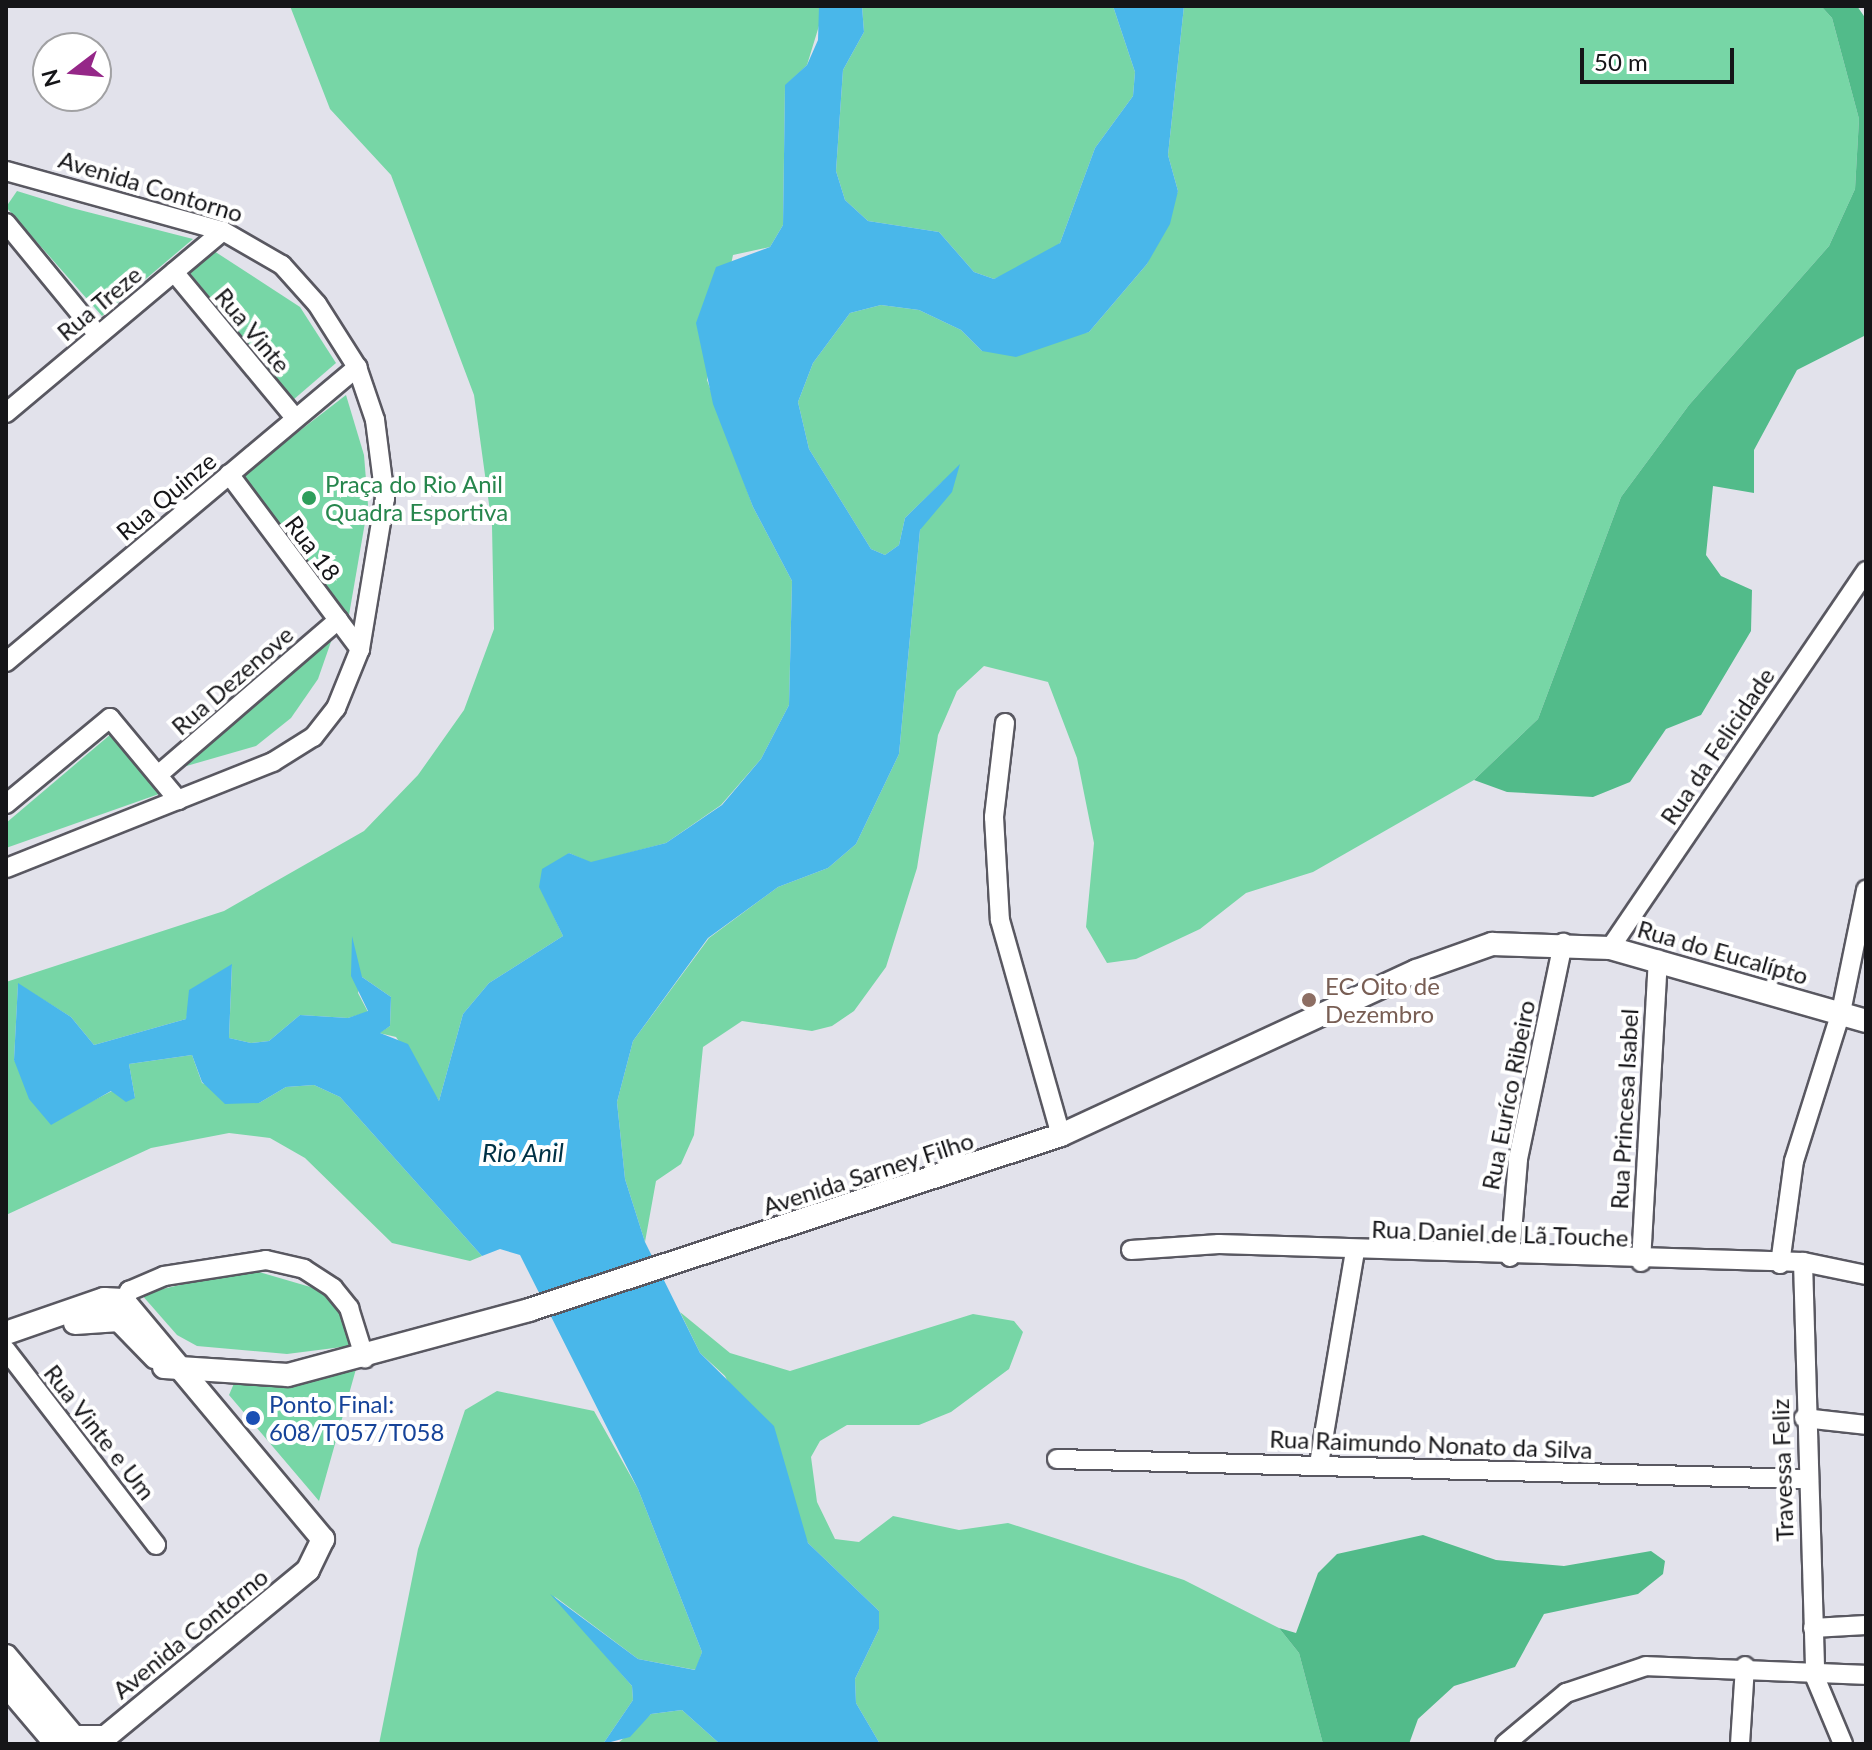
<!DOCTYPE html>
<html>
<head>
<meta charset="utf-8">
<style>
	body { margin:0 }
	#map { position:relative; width:1872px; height:1750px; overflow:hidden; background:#e2e2eb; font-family:Lato,sans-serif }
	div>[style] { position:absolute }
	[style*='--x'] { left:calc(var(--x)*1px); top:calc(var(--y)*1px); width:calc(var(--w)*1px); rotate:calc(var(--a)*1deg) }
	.green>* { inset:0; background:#77d6a6 }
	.forest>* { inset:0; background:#52bb8a }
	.water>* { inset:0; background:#49b7ea }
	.roads { filter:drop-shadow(2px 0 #595861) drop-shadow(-2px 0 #595861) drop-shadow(0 2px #595861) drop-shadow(0 -2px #595861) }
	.minor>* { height:18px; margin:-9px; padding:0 9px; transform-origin:9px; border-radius:9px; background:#fff }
	.tertiary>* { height:22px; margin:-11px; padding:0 11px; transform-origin:11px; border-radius:11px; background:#fff }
	.dots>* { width:22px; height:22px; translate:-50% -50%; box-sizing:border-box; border:4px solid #fff; border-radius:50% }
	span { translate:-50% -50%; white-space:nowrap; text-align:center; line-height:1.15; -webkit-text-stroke:8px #fff; paint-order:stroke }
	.street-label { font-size:24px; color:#151518 }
	.leisure-label { font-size:24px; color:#27864d }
	.left { translate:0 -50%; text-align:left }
	.education-label { font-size:24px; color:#785e54 }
	.transit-label { font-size:24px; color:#164399 }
	.water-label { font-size:26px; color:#003145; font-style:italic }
	.frame { position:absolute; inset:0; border:8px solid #151518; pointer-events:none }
	.north { position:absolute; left:32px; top:32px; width:80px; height:80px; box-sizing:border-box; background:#fff; border:2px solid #a1a1a3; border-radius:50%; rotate:254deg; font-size:22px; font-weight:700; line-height:32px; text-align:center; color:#151518 }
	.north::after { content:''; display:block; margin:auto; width:28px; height:36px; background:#952788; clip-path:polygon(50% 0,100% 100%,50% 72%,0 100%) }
	.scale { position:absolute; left:1580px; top:48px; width:154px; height:36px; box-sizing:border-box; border:4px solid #151518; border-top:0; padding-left:10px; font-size:24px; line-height:28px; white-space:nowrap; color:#151518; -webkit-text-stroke:6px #fff; paint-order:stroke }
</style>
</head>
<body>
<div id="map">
	<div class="green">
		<i style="clip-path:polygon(290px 6px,819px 6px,822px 16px,807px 65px,785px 86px,783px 225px,770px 247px,733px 255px,707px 380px,753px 507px,792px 581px,789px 705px,761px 759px,721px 805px,666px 843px,591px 863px,569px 853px,540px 887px,563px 936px,489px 983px,463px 1014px,439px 1101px,396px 1037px,379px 1033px,390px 1026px,391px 997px,362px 977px,358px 993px,368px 1012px,348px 1018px,300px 1015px,269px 1041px,251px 1043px,229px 1038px,232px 965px,190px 1004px,186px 1019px,94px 1045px,71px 1017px,18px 984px,14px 1060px,67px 1114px,112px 1091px,135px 1098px,129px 1064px,192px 1055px,202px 1083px,259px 1103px,286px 1087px,314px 1085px,340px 1097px,482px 1256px,470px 1261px,392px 1243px,305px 1158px,270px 1138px,229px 1133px,151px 1148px,6px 1215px,6px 982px,224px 911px,364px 831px,418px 775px,464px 710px,494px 629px,492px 526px,474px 395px,391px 175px,330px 109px)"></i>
		<i style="clip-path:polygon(862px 6px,1113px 6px,1135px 72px,1133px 96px,1095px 148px,1060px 243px,1041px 259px,994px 279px,974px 272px,939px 232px,868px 221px,845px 200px,836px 171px,843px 70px,864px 32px)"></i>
		<i style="clip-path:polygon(1184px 6px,1821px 6px,1832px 18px,1859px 119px,1855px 189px,1829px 246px,1689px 405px,1621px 497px,1538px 719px,1474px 780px,1313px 872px,1246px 893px,1200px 929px,1136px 959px,1107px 963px,1086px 927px,1094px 843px,1077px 758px,1048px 682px,984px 666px,957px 691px,938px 735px,917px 868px,886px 967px,854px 1011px,832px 1026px,812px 1031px,742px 1021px,703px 1047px,694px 1135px,681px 1164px,656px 1181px,645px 1242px,625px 1179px,617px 1102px,633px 1041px,709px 938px,778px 887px,828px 868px,856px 844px,899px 754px,920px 530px,942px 482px,905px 518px,899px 545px,885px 555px,871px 549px,809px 449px,798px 402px,813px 363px,850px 313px,881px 305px,919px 310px,961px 330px,982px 351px,1089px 332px,1147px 264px,1178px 191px,1168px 155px)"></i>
		<i style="clip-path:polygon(17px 191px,72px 208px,193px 239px,102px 316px,6px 207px)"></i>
		<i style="clip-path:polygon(214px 251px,300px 307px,336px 363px,293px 400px,190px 273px)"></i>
		<i style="clip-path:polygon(346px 395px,364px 455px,368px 505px,349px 615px,241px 476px)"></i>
		<i style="clip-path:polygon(333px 636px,318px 679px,291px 718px,256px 746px,176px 769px)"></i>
		<i style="clip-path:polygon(111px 734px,159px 794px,6px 848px,6px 823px)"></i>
		<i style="clip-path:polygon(249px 1269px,324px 1291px,345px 1319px,350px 1346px,287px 1354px,197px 1346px,177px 1335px,141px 1294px)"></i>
		<i style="clip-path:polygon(680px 1312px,730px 1353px,790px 1371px,973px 1314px,1014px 1321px,1023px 1332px,1009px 1369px,951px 1412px,919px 1425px,847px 1425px,820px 1441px,811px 1457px,817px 1502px,835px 1539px,859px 1542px,893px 1516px,959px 1530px,1008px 1523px,1184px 1580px,1279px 1628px,1299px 1653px,1323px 1744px,880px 1744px,856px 1703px,855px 1679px,879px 1629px,879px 1611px,808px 1543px,725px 1376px,700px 1353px)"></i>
		<i style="clip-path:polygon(356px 1369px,319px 1501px,229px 1395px,235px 1381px,281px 1385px)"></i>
		<i style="clip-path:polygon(497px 1391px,594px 1411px,638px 1489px,702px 1652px,696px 1670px,638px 1659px,554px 1596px,632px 1686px,633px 1700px,603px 1744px,379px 1744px,418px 1549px,465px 1410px)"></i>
		<i style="clip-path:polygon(682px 1710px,720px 1744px,617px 1744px,651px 1714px)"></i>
	</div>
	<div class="forest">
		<i style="clip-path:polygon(1821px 6px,1857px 6px,1866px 19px,1866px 335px,1797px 370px,1754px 450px,1754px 493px,1713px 486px,1706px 555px,1721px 576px,1752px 590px,1751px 631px,1701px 715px,1666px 729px,1630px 782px,1593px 797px,1507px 792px,1474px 780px,1538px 719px,1621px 497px,1689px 405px,1829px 246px,1855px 189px,1859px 119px,1832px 18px)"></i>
		<i style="clip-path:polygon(1423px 1535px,1496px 1560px,1564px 1566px,1651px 1551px,1665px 1561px,1663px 1574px,1638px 1594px,1544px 1614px,1515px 1667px,1454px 1686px,1418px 1719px,1409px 1744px,1323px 1744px,1299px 1653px,1279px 1628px,1296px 1633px,1318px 1573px,1337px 1554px)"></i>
	</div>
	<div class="water">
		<i style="clip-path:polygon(819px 6px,862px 6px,864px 32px,843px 70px,836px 171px,845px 200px,868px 221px,939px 232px,974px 272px,994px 279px,1060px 243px,1095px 148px,1133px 96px,1135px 72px,1113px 6px,1184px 6px,1168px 155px,1178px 191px,1170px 224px,1147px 264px,1089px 332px,1016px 357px,982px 351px,961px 330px,919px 310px,881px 305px,850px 313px,813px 363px,798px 402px,809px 449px,871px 549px,885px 555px,899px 545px,905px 518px,960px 464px,952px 492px,920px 530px,899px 754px,856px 844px,828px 868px,778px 887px,708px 938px,633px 1041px,617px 1102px,625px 1179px,645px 1242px,700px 1353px,774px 1426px,808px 1543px,879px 1611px,879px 1629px,855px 1679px,856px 1703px,880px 1744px,720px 1744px,682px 1710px,651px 1714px,630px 1737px,603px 1744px,633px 1700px,632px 1686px,550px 1594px,638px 1659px,695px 1670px,702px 1652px,638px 1489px,520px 1255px,500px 1249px,482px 1256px,340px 1097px,314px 1085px,286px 1087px,259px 1103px,225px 1104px,202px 1082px,192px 1055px,129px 1064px,135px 1098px,126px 1102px,111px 1091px,51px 1125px,29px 1099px,14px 1060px,18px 983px,71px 1017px,94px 1045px,186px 1019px,189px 990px,232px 964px,229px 1038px,251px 1043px,269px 1041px,300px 1015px,348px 1018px,368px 1011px,351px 976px,352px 936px,362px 977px,391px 997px,390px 1026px,380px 1033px,408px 1044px,439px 1101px,463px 1014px,489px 983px,563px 936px,539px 887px,542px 869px,569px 853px,591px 862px,666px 843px,722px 805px,761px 759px,789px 705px,792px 581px,753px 507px,713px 404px,696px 323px,716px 267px,770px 247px,783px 225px,785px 85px,807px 65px,818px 40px)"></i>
	</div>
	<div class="roads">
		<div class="minor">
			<i style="--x:6;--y:171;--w:225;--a:15.5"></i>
			<i style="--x:223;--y:231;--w:68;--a:30"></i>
			<i style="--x:282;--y:265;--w:52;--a:48.1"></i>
			<i style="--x:317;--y:304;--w:75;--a:57.6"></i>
			<i style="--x:357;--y:367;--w:56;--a:71.2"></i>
			<i style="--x:375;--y:420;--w:79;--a:82.7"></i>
			<i style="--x:385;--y:498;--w:153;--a:99.4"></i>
			<i style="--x:360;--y:649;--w:64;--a:112.1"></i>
			<i style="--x:336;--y:708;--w:37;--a:128"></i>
			<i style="--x:313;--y:737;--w:47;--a:148"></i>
			<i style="--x:273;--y:762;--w:287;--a:158.3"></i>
			<i style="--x:6;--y:223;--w:145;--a:50.6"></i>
			<i style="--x:174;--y:272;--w:190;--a:50.3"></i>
			<i style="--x:6;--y:413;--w:283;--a:-40"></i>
			<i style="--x:229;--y:474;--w:219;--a:53.2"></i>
			<i style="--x:6;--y:662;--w:459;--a:-40"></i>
			<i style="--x:1005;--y:723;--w:95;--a:96.7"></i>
			<i style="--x:994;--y:817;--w:103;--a:86.7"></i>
			<i style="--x:1000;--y:920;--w:223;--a:74.2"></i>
			<i style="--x:158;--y:775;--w:238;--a:-40.7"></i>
			<i style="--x:6;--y:804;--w:135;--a:-39.6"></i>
			<i style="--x:110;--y:718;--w:107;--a:50.3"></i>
			<i style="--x:1610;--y:948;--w:456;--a:-55.8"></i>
			<i style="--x:1131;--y:1250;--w:88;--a:-3.9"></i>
			<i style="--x:1219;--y:1244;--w:584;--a:1.77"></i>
			<i style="--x:1803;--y:1262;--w:64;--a:11.7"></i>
			<i style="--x:1510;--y:1257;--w:98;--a:-85.3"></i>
			<i style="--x:1518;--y:1159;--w:221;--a:-78.2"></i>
			<i style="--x:1641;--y:1262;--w:303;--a:-86.8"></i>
			<i style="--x:1803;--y:1262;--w:415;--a:88.3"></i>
			<i style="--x:1815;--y:1677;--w:73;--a:67.3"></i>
			<i style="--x:1780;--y:1264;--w:104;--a:-82.3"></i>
			<i style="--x:1794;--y:1161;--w:156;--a:-72.5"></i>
			<i style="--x:1841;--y:1012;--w:125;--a:-78.4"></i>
			<i style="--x:121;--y:1311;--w:22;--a:-68"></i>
			<i style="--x:129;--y:1291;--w:38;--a:-23"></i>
			<i style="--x:164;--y:1276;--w:103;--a:-8.9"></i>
			<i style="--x:266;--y:1260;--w:39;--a:13"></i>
			<i style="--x:304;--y:1269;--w:35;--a:33"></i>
			<i style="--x:333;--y:1288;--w:26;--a:51"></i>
			<i style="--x:349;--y:1308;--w:53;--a:72.6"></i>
			<i style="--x:6;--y:1350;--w:246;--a:52.4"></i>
			<i style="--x:1804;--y:1418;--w:62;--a:6.4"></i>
			<i style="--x:1057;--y:1459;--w:747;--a:1.53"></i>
			<i style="--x:1319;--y:1464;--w:215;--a:-80.4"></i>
			<i style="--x:1813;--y:1628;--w:53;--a:-3.2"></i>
			<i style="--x:1505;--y:1744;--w:80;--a:-39.9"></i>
			<i style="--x:1566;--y:1693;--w:84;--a:-18.6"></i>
			<i style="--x:1646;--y:1666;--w:220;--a:2.3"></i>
			<i style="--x:1740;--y:1744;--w:78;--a:-86.3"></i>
		</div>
		<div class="tertiary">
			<i style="--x:75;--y:1323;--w:44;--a:-3.9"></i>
			<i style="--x:119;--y:1320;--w:52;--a:45.8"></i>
			<i style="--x:6;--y:1333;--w:104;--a:-19.1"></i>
			<i style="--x:104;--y:1299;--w:19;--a:3"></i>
			<i style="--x:123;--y:1300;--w:312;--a:50.1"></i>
			<i style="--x:323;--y:1539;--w:34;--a:116"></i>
			<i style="--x:308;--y:1570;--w:273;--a:140.5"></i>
			<i style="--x:164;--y:1367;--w:124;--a:3.7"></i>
			<i style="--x:288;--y:1375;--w:250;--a:-15.1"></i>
			<i style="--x:529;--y:1310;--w:560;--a:-18.21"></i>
			<i style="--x:1061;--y:1135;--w:391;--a:-24.8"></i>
			<i style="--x:1416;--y:971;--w:81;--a:-19.6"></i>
			<i style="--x:1492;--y:944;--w:118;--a:1.9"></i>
			<i style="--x:1610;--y:948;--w:266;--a:15.9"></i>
			<i style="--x:6;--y:1656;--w:106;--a:50"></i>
			<i style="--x:74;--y:1737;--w:31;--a:0"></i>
			<i style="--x:6;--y:1685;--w:77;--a:49.7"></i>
		</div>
	</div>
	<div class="dots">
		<i style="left:309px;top:498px;background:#2e9e5b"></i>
		<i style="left:1309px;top:1000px;background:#8d6e63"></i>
		<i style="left:253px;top:1418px;background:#1a4fb4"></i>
	</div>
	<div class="street-label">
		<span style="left:151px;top:186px;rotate:17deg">Avenida Contorno</span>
		<span style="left:99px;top:303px;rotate:-40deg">Rua Treze</span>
		<span style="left:253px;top:330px;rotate:50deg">Rua Vinte</span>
		<span style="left:166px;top:496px;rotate:-40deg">Rua Quinze</span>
		<span style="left:313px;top:548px;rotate:53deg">Rua 18</span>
		<span style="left:232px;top:680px;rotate:-41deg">Rua Dezenove</span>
		<span style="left:1717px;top:746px;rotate:-56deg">Rua da Felicidade</span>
		<span style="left:1723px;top:952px;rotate:16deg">Rua do Eucalípto</span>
		<span style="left:1508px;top:1095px;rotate:-79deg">Rua Euríco Ribeiro</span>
		<span style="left:1624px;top:1109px;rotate:-87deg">Rua Princesa Isabel</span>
		<span style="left:868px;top:1173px;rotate:-18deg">Avenida Sarney Filho</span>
		<span style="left:1500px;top:1233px;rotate:2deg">Rua Daniel de Lã Touche</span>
		<span style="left:100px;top:1432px;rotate:52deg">Rua Vinte e Um</span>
		<span style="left:1431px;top:1444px;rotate:2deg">Rua Raimundo Nonato da Silva</span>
		<span style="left:1782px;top:1470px;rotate:-92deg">Travessa Feliz</span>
		<span style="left:190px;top:1633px;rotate:-39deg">Avenida Contorno</span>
	</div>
	<div class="leisure-label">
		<span class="left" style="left:325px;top:498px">Praça do Rio Anil<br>Quadra Esportiva</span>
	</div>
	<div class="education-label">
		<span class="left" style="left:1325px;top:1000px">EC Oito de<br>Dezembro</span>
	</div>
	<div class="transit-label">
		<span class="left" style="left:269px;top:1418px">Ponto Final:<br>608/T057/T058</span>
	</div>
	<div class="water-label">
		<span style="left:523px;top:1153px">Rio Anil</span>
	</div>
	<div class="frame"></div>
	<div class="north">N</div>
	<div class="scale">50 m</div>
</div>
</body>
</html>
